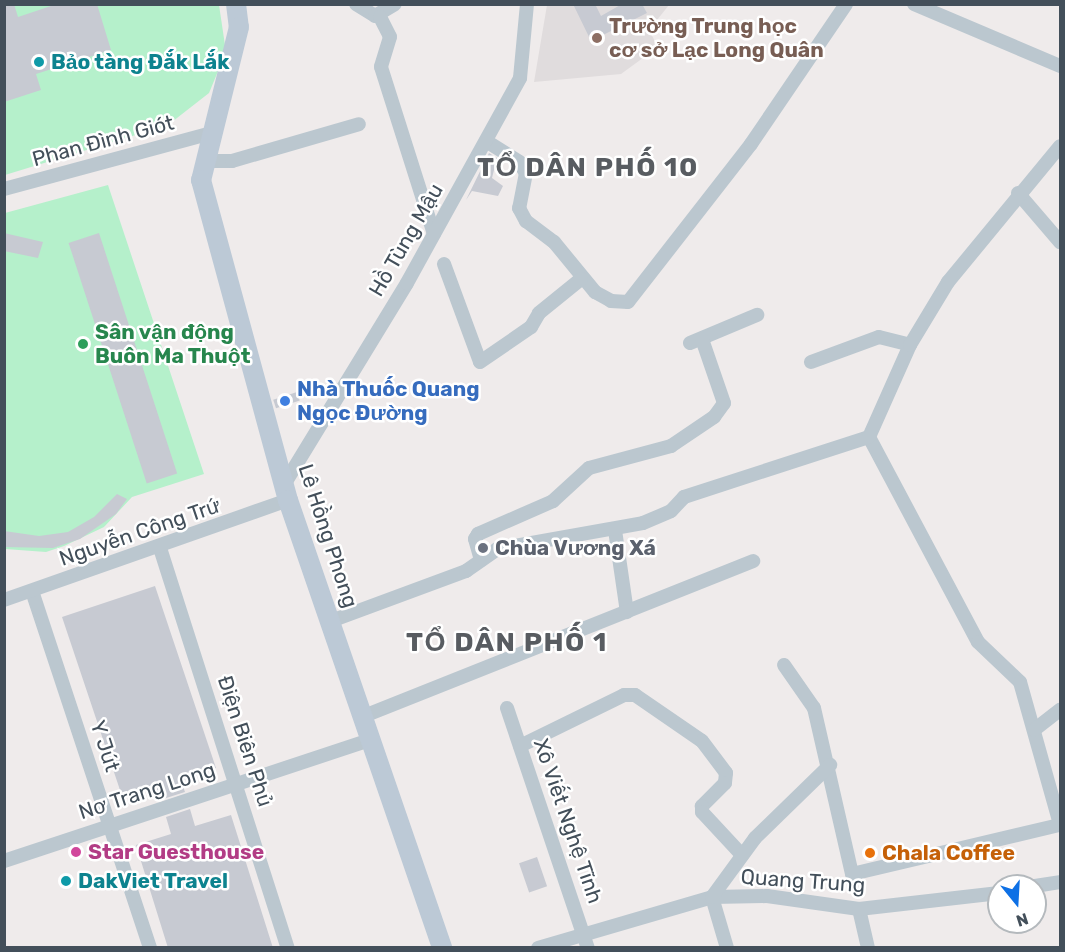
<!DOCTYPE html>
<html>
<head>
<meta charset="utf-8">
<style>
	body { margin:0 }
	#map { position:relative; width:1065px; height:952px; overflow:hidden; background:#efebeb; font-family:Rubik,sans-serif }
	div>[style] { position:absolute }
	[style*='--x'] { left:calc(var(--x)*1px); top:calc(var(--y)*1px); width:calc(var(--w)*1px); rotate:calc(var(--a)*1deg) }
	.education>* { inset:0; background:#e0dcdd }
	.green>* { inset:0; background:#b5f0cb }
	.building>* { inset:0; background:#c7cad2; transform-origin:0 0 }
	.street>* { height:14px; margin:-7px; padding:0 7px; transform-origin:7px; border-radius:7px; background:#bbc7cf }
	.secondary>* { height:20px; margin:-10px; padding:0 10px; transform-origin:10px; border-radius:10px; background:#bcc9d6 }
	.dots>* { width:16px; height:16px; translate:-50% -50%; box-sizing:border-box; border:3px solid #fff; border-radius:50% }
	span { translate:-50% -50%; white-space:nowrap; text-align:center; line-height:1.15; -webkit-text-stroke:5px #fff; paint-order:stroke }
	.education-label { font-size:21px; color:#785e54; font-weight:700 }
	.left { translate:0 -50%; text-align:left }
	.culture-label { font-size:21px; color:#0d838f; font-weight:700 }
	.street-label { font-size:21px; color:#434f5a }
	.leisure-label { font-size:21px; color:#27864d; font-weight:700 }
	.shop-label { font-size:21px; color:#366cbe; font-weight:700 }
	.worship-label { font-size:21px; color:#5b616d; font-weight:700 }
	.hotel-label { font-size:21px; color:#b23c85; font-weight:700 }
	.food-label { font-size:21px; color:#c56008; font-weight:700 }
	.district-label { font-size:27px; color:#585c61; font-weight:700; letter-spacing:1.5px }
	.frame { position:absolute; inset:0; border:6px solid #434f5a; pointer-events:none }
	.north { position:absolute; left:987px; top:874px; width:60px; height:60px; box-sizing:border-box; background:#fff; border:2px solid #b4b9bd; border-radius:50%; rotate:162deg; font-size:16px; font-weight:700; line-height:24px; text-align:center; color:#434f5a }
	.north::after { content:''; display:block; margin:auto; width:21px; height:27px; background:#0e70e5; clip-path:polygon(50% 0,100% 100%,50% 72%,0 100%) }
</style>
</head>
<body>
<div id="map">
	<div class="education">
		<i style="clip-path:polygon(547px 5px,669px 5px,649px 30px,658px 47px,621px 74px,534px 82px)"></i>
	</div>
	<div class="green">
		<i style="clip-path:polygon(5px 5px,219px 5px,226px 52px,209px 93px,168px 125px,5px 175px)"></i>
		<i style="clip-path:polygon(108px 185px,204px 474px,132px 497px,104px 527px,64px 546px,46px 552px,5px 549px,5px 213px)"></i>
	</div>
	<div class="building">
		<i style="clip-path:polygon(4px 4px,14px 4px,18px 17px,57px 4px,97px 4px,111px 50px,36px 74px,41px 90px,4px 102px)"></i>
		<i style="clip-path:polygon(573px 4px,595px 4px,601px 16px,622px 4px,642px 4px,647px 13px,591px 41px)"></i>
		<i style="clip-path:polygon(489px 153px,497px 158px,492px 178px,503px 186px,498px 196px,472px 191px,466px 200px)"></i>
		<i style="clip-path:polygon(4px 233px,43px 242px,38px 258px,4px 251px)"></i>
		<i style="left:99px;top:233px;width:253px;height:32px;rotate:72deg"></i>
		<i style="left:297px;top:392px;width:9px;height:25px;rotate:72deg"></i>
		<i style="clip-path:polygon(117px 494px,127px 499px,116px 514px,80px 539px,53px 548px,4px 547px,4px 531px,39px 536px,68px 532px,94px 517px)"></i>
		<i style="clip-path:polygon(155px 586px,216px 768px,181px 781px,185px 792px,160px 800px,156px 788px,123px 799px,62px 617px)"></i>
		<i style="clip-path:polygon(190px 809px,195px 826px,231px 815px,273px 948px,168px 948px,136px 845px,171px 834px,166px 817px)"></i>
		<i style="left:537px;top:857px;width:31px;height:19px;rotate:71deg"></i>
	</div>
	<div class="street">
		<i style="--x:356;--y:4;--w:22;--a:32"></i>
		<i style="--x:375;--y:16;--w:23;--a:-31"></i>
		<i style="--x:914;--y:4;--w:159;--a:23"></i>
		<i style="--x:380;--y:17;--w:22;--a:63"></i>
		<i style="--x:390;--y:37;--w:31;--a:107"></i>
		<i style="--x:381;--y:67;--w:175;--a:72.4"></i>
		<i style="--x:486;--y:141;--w:39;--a:32"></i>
		<i style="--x:519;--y:162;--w:13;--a:58"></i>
		<i style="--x:526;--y:173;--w:36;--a:101"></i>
		<i style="--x:519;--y:208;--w:15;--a:62"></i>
		<i style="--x:526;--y:221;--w:35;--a:37"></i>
		<i style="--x:554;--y:242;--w:65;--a:50.6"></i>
		<i style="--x:595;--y:292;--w:18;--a:29"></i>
		<i style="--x:611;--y:301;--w:17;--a:3"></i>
		<i style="--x:628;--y:302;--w:200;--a:-52.1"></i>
		<i style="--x:751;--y:144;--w:169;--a:-55.8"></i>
		<i style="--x:205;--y:161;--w:27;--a:0"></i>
		<i style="--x:232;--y:161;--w:132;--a:-16.2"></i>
		<i style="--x:4;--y:189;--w:215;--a:-15.1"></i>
		<i style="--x:1018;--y:193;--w:65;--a:49.4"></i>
		<i style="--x:444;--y:264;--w:104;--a:69.8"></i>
		<i style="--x:480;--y:362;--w:62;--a:-34.5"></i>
		<i style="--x:531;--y:327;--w:16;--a:-60"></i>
		<i style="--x:539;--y:313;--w:54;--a:-39"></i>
		<i style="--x:690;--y:343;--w:73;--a:-22.7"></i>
		<i style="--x:811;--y:362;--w:72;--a:-20.2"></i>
		<i style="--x:879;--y:337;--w:32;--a:14"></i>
		<i style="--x:869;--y:437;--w:232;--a:62"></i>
		<i style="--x:978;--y:642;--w:58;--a:43.6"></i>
		<i style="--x:1020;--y:682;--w:148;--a:74.3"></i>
		<i style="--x:285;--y:483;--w:234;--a:-58.6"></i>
		<i style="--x:407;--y:283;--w:234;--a:-61.1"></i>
		<i style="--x:520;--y:78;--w:74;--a:-84.6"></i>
		<i style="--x:615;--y:530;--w:83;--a:81.7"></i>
		<i style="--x:160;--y:548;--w:420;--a:72.3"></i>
		<i style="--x:481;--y:560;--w:22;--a:-106"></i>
		<i style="--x:475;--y:539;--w:6;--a:-59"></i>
		<i style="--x:478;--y:534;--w:82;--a:-23.7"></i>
		<i style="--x:553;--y:501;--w:49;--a:-42.5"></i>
		<i style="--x:589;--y:468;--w:85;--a:-15"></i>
		<i style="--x:671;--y:446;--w:52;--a:-34"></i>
		<i style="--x:714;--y:417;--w:17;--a:-54"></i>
		<i style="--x:724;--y:403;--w:68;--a:-109"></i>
		<i style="--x:32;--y:591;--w:376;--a:71.7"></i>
		<i style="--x:4;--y:600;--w:301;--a:-19.4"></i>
		<i style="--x:331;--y:621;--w:144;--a:-20.3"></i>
		<i style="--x:466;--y:571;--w:38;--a:-35"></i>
		<i style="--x:497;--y:549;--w:148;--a:-10.1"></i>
		<i style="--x:643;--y:523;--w:30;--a:-23"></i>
		<i style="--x:671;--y:511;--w:19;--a:-47"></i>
		<i style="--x:684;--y:497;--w:194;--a:-18"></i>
		<i style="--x:869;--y:437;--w:101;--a:-66"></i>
		<i style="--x:910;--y:345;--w:74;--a:-58.9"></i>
		<i style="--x:948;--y:282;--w:176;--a:-50.5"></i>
		<i style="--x:784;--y:665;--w:52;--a:55.1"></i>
		<i style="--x:814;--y:708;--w:170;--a:77.1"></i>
		<i style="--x:852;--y:874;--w:214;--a:-13.3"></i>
		<i style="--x:507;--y:708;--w:253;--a:71.4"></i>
		<i style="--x:364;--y:716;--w:419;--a:-21.7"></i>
		<i style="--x:1034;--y:730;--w:33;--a:-38"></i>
		<i style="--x:520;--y:746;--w:116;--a:-26.1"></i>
		<i style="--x:624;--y:695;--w:11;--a:0"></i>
		<i style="--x:635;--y:695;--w:81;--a:34.5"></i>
		<i style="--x:702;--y:741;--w:40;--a:53"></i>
		<i style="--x:726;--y:773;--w:10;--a:96"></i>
		<i style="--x:725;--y:783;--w:33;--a:135"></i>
		<i style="--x:702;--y:806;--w:6;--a:90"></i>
		<i style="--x:702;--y:812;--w:59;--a:47.1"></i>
		<i style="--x:4;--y:861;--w:388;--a:-18.3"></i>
		<i style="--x:1035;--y:886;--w:25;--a:-9"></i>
		<i style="--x:859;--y:909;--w:40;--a:77"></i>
		<i style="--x:538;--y:948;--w:181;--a:-16.3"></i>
		<i style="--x:712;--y:897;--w:55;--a:-1"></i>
		<i style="--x:767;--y:896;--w:93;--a:8"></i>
		<i style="--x:859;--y:909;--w:141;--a:-6.5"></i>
		<i style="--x:727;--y:948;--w:53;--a:-106.4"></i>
		<i style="--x:712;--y:897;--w:73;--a:-53.9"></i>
		<i style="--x:755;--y:838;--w:105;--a:-44.2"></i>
	</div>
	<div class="secondary">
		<i style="--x:236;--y:4;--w:23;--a:83"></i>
		<i style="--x:239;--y:27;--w:158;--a:103.9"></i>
		<i style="--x:201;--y:180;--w:332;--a:74.8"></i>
		<i style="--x:288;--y:500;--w:474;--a:71"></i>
	</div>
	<div class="dots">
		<i style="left:597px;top:38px;background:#8d6e63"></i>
		<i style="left:39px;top:62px;background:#0f9aa8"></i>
		<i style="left:83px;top:344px;background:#2e9e5b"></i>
		<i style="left:285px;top:401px;background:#3f7fe0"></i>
		<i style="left:483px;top:548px;background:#6b7280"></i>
		<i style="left:76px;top:852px;background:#d1479c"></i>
		<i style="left:870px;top:853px;background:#e8710a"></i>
		<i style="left:66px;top:881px;background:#0f9aa8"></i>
	</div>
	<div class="education-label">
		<span class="left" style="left:609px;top:38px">Trường Trung học<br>cơ sở Lạc Long Quân</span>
	</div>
	<div class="culture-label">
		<span class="left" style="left:51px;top:62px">Bảo tàng Đắk Lắk</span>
		<span class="left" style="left:78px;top:881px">DakViet Travel</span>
	</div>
	<div class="street-label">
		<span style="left:103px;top:141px;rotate:-15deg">Phan Đình Giót</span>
		<span style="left:406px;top:240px;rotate:-60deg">Hồ Tùng Mậu</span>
		<span style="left:140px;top:532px;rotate:-19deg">Nguyễn Công Trứ</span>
		<span style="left:328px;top:536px;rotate:72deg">Lê Hồng Phong</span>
		<span style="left:245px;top:741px;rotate:72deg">Điện Biên Phủ</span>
		<span style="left:105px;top:746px;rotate:72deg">Y Jút</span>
		<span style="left:147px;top:791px;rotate:-18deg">Nơ Trang Long</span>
		<span style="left:568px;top:821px;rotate:71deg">Xô Viết Nghệ Tĩnh</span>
		<span style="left:803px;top:881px;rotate:4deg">Quang Trung</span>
	</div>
	<div class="leisure-label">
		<span class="left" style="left:95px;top:344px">Sân vận động<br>Buôn Ma Thuột</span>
	</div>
	<div class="shop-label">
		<span class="left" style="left:297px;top:401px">Nhà Thuốc Quang<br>Ngọc Đường</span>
	</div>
	<div class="worship-label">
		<span class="left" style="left:495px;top:548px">Chùa Vương Xá</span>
	</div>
	<div class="hotel-label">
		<span class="left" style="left:88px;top:852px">Star Guesthouse</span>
	</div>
	<div class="food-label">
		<span class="left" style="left:882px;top:853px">Chala Coffee</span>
	</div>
	<div class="district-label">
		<span style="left:588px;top:168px">TỔ DÂN PHỐ 10</span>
		<span style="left:507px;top:643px">TỔ DÂN PHỐ 1</span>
	</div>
	<div class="frame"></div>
	<div class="north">N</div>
</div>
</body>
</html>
